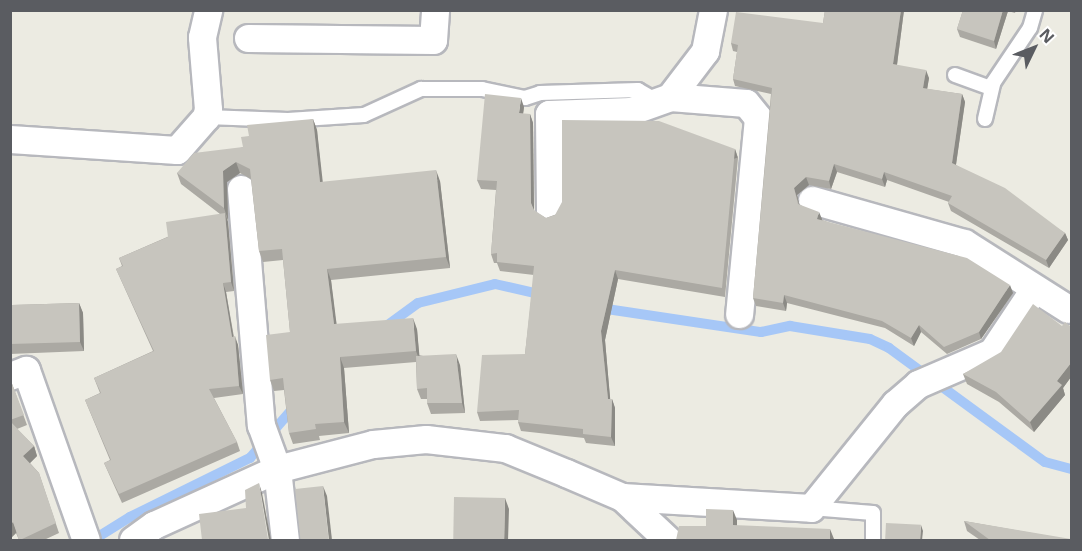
<!DOCTYPE html>
<html>
<head>
<meta charset="utf-8">
<style>
	body { margin:0 }
	#map { position:relative; width:1082px; height:551px; overflow:hidden; background:#ecebe2; font-family:"Open Sans",sans-serif }
	div>[style] { position:absolute }
	[style*='--x'] { left:calc(var(--x)*1px); top:calc(var(--y)*1px); width:calc(var(--w)*1px); rotate:calc(var(--a)*1deg) }
	.stream>* { height:10px; margin:-5px; padding:0 5px; transform-origin:5px; border-radius:5px; background:#a6c7f7 }
	.roads { filter:drop-shadow(2px 0 #b7b8bd) drop-shadow(-2px 0 #b7b8bd) drop-shadow(0 2px #b7b8bd) drop-shadow(0 -2px #b7b8bd) }
	.service>* { height:14px; margin:-7px; padding:0 7px; transform-origin:7px; border-radius:7px; background:#fff }
	.minor>* { height:27px; margin:-13.5px; padding:0 13.5px; transform-origin:13.5px; border-radius:13.5px; background:#fff }
	.wall>* { inset:0; background:#aba9a3 }
	.shaded-wall>* { inset:0; background:#8b8a85; transform-origin:0 0 }
	.building>* { inset:0; background:#c7c5be; transform-origin:0 0 }
	span { translate:-50% -50%; white-space:nowrap; text-align:center; line-height:1.15; -webkit-text-stroke:4.5px #fff; paint-order:stroke }
	.frame { position:absolute; inset:0; border:12px solid #5a5c61; pointer-events:none }
	.north { position:absolute; left:1004px; top:18px; width:60px; height:60px; -webkit-text-stroke:4px #fff; paint-order:stroke; rotate:47deg; font-size:16px; font-weight:700; line-height:24px; text-align:center; color:#5a5c61 }
	.north::after { content:''; display:block; margin:auto; width:21px; height:27px; background:#5a5c61; clip-path:polygon(50% 0,100% 100%,50% 72%,0 100%) }
</style>
</head>
<body>
<div id="map">
	<div class="stream">
		<i style="--x:600;--y:308;--w:163;--a:8.5"></i>
		<i style="--x:761;--y:332;--w:30;--a:-12"></i>
		<i style="--x:790;--y:326;--w:81;--a:9.2"></i>
		<i style="--x:870;--y:339;--w:21;--a:25"></i>
		<i style="--x:889;--y:348;--w:193;--a:36.2"></i>
		<i style="--x:1045;--y:462;--w:28;--a:15"></i>
		<i style="--x:385;--y:327;--w:41;--a:-36"></i>
		<i style="--x:418;--y:303;--w:79;--a:-13.9"></i>
		<i style="--x:495;--y:284;--w:49;--a:12.9"></i>
		<i style="--x:93;--y:540;--w:44;--a:-31.9"></i>
		<i style="--x:130;--y:517;--w:134;--a:-26.2"></i>
		<i style="--x:250;--y:458;--w:69;--a:-49.1"></i>
	</div>
	<div class="roads">
		<div class="service">
			<i style="--x:955;--y:75;--w:38;--a:20"></i>
			<i style="--x:206;--y:117;--w:82;--a:2.1"></i>
			<i style="--x:288;--y:120;--w:76;--a:-3.8"></i>
			<i style="--x:364;--y:115;--w:63;--a:-24.5"></i>
			<i style="--x:421;--y:89;--w:61;--a:0"></i>
			<i style="--x:482;--y:89;--w:44;--a:11.8"></i>
			<i style="--x:525;--y:98;--w:16;--a:-18"></i>
			<i style="--x:540;--y:93;--w:98;--a:-1.8"></i>
			<i style="--x:638;--y:90;--w:22;--a:30"></i>
			<i style="--x:985;--y:119;--w:37;--a:-77"></i>
			<i style="--x:993;--y:83;--w:66;--a:-56.1"></i>
			<i style="--x:1030;--y:28;--w:19;--a:-74"></i>
			<i style="--x:811;--y:508;--w:62;--a:4.6"></i>
			<i style="--x:873;--y:513;--w:27;--a:90"></i>
		</div>
		<div class="minor">
			<i style="--x:248;--y:38;--w:185;--a:0.6"></i>
			<i style="--x:433;--y:40;--w:30;--a:-86"></i>
			<i style="--x:670;--y:97;--w:58;--a:-52.7"></i>
			<i style="--x:705;--y:51;--w:42;--a:-79"></i>
			<i style="--x:10;--y:139;--w:167;--a:3.8"></i>
			<i style="--x:177;--y:150;--w:44;--a:-48.7"></i>
			<i style="--x:206;--y:117;--w:8;--a:-76"></i>
			<i style="--x:208;--y:109;--w:72;--a:-94.8"></i>
			<i style="--x:202;--y:37;--w:28;--a:-77"></i>
			<i style="--x:241;--y:189;--w:237;--a:85.2"></i>
			<i style="--x:261;--y:425;--w:47;--a:70"></i>
			<i style="--x:277;--y:469;--w:71;--a:83.6"></i>
			<i style="--x:812;--y:200;--w:158;--a:15.8"></i>
			<i style="--x:964;--y:243;--w:123;--a:32.4"></i>
			<i style="--x:550;--y:211;--w:97;--a:-90.6"></i>
			<i style="--x:549;--y:114;--w:82;--a:-2.1"></i>
			<i style="--x:631;--y:111;--w:41;--a:-19.7"></i>
			<i style="--x:670;--y:97;--w:76;--a:4.5"></i>
			<i style="--x:746;--y:103;--w:19;--a:51"></i>
			<i style="--x:758;--y:118;--w:197;--a:95.5"></i>
			<i style="--x:10;--y:376;--w:17;--a:-21"></i>
			<i style="--x:26;--y:370;--w:180;--a:70.6"></i>
			<i style="--x:622;--y:497;--w:189;--a:3.3"></i>
			<i style="--x:811;--y:508;--w:134;--a:-51.1"></i>
			<i style="--x:895;--y:404;--w:30;--a:-41"></i>
			<i style="--x:918;--y:384;--w:81;--a:-23.4"></i>
			<i style="--x:992;--y:352;--w:76;--a:-56.3"></i>
			<i style="--x:133;--y:540;--w:26;--a:-36"></i>
			<i style="--x:154;--y:525;--w:135;--a:-24.5"></i>
			<i style="--x:277;--y:469;--w:99;--a:-14.6"></i>
			<i style="--x:373;--y:444;--w:53;--a:-5.4"></i>
			<i style="--x:426;--y:439;--w:80;--a:6.5"></i>
			<i style="--x:505;--y:448;--w:66;--a:22.3"></i>
			<i style="--x:566;--y:473;--w:61;--a:23.2"></i>
			<i style="--x:622;--y:497;--w:63;--a:43.1"></i>
		</div>
	</div>
	<div class="wall">
		<i style="clip-path:polygon(825px 10px,904px 10px,897px 65px,929px 78px,927px 89px,962px 94px,965px 102px,956px 165px,1065px 233px,1068px 240px,1049px 268px,951px 211px,948px 203px,949px 202px,887px 180px,885px 187px,837px 172px,831px 189px,809px 185px,797px 195px,799px 204px,822px 219px,822px 220px,1013px 293px,981px 339px,947px 354px,921px 332px,914px 346px,885px 328px,787px 303px,786px 311px,756px 306px,753px 298px,771px 94px,735px 86px,733px 79px,737px 52px,733px 51px,731px 43px,823px 23px)"></i>
		<i style="clip-path:polygon(963px 10px,1016px 10px,1015px 13px,1008px 11px,996px 49px,960px 37px,957px 29px)"></i>
		<i style="clip-path:polygon(524px 107px,523px 114px,530px 114px,533px 123px,534px 211px,546px 218px,735px 149px,738px 158px,725px 297px,618px 279px,605px 340px,610px 399px,612px 399px,615px 408px,615px 446px,586px 443px,584px 438px,521px 431px,518px 422px,518px 420px,480px 421px,477px 412px,525px 354px,534px 275px,500px 271px,497px 263px,494px 263px,491px 254px,496px 190px,481px 189px,477px 180px)"></i>
		<i style="clip-path:polygon(313px 119px,317px 130px,322px 182px,440px 181px,450px 268px,331px 280px,336px 324px,417px 329px,419px 355px,460px 365px,465px 413px,431px 414px,427px 403px,427px 399px,421px 399px,417px 389px,416px 362px,344px 368px,349px 433px,319px 436px,320px 440px,293px 444px,289px 433px,284px 390px,274px 391px,270px 380px,290px 332px,283px 260px,263px 262px,259px 251px,251px 179px,240px 173px,227px 182px,228px 220px,227px 219px,228px 222px,234px 291px,226px 292px,234px 337px,238px 345px,243px 394px,214px 398px,237px 442px,240px 451px,122px 503px,104px 463px,110px 460px,85px 400px,100px 393px,94px 378px,153px 351px,116px 269px,122px 266px,119px 258px,220px 214px,181px 184px,177px 173px,243px 147px,249px 136px)"></i>
		<i style="clip-path:polygon(10px 302px,12px 305px,79px 303px,83px 313px,84px 351px,10px 354px)"></i>
		<i style="clip-path:polygon(1062px 326px,1071px 327px,1071px 377px,1063px 388px,1065px 395px,1034px 432px,999px 402px,967px 384px,963px 374px)"></i>
		<i style="clip-path:polygon(10px 381px,11px 381px,27px 425px,17px 429px,34px 446px,37px 456px,30px 463px,39px 473px,59px 533px,44px 540px,19px 540px,16px 533px,10px 539px)"></i>
		<i style="clip-path:polygon(964px 521px,1071px 540px,980px 540px,967px 531px)"></i>
	</div>
	<div class="shaded-wall">
		<i style="clip-path:polygon(901px 10px,904px 10px,896px 72px,893px 64px)"></i>
		<i style="clip-path:polygon(1003px 10px,1008px 11px,996px 49px,994px 41px)"></i>
		<i style="clip-path:polygon(926px 70px,929px 78px,926px 96px,923px 88px)"></i>
		<i style="clip-path:polygon(962px 94px,965px 102px,955px 171px,952px 163px)"></i>
		<i style="clip-path:polygon(521px 98px,524px 107px,522px 122px,519px 113px)"></i>
		<i style="clip-path:polygon(530px 114px,533px 123px,534px 212px,531px 203px)"></i>
		<i style="clip-path:polygon(313px 119px,317px 130px,324px 193px,320px 182px)"></i>
		<i style="left:735px;top:149px;width:9px;height:140px;rotate:72deg"></i>
		<i style="clip-path:polygon(236px 162px,240px 173px,227px 182px,228px 220px,224px 208px,223px 171px)"></i>
		<i style="clip-path:polygon(834px 164px,837px 172px,831px 189px,829px 181px)"></i>
		<i style="clip-path:polygon(436px 170px,440px 181px,450px 268px,446px 257px)"></i>
		<i style="clip-path:polygon(884px 172px,887px 180px,885px 187px,882px 179px)"></i>
		<i style="clip-path:polygon(806px 177px,809px 185px,797px 195px,801px 211px,794px 188px)"></i>
		<i style="clip-path:polygon(819px 212px,822px 219px,819px 227px,817px 219px)"></i>
		<i style="clip-path:polygon(225px 213px,228px 222px,234px 291px,231px 282px)"></i>
		<i style="clip-path:polygon(1065px 233px,1068px 240px,1049px 268px,1046px 260px)"></i>
		<i style="clip-path:polygon(327px 269px,331px 280px,338px 335px,334px 324px)"></i>
		<i style="clip-path:polygon(615px 270px,618px 279px,605px 340px,611px 408px,608px 399px,601px 331px)"></i>
		<i style="clip-path:polygon(223px 283px,226px 292px,235px 346px,232px 337px)"></i>
		<i style="clip-path:polygon(1010px 285px,1013px 293px,981px 339px,979px 332px)"></i>
		<i style="clip-path:polygon(784px 295px,787px 303px,786px 311px,783px 303px)"></i>
		<i style="clip-path:polygon(79px 303px,83px 313px,84px 351px,80px 342px)"></i>
		<i style="clip-path:polygon(413px 318px,417px 329px,420px 362px,416px 351px)"></i>
		<i style="clip-path:polygon(919px 325px,921px 332px,914px 346px,911px 338px)"></i>
		<i style="clip-path:polygon(235px 336px,238px 345px,243px 394px,239px 386px)"></i>
		<i style="clip-path:polygon(456px 354px,460px 365px,465px 413px,462px 403px)"></i>
		<i style="clip-path:polygon(340px 357px,344px 368px,349px 433px,344px 422px)"></i>
		<i style="clip-path:polygon(1071px 363px,1071px 377px,1063px 388px,1065px 395px,1034px 432px,1030px 422px,1057px 381px)"></i>
		<i style="clip-path:polygon(612px 399px,615px 408px,615px 446px,611px 437px)"></i>
		<i style="clip-path:polygon(34px 446px,37px 456px,27px 466px,23px 456px)"></i>
		<i style="clip-path:polygon(259px 483px,262px 493px,271px 540px,269px 540px)"></i>
		<i style="clip-path:polygon(323px 486px,327px 496px,332px 540px,329px 540px)"></i>
		<i style="clip-path:polygon(505px 498px,509px 509px,508px 540px,504px 540px)"></i>
		<i style="clip-path:polygon(733px 510px,737px 520px,737px 536px,733px 525px)"></i>
		<i style="clip-path:polygon(13px 522px,17px 532px,10px 539px,10px 525px)"></i>
		<i style="clip-path:polygon(921px 525px,923px 531px,922px 540px,920px 540px)"></i>
		<i style="clip-path:polygon(830px 529px,834px 539px,834px 540px,830px 540px)"></i>
	</div>
	<div class="building">
		<i style="clip-path:polygon(825px 10px,901px 10px,893px 64px,926px 70px,923px 88px,962px 94px,952px 163px,1005px 188px,1065px 233px,1046px 260px,948px 203px,952px 196px,884px 172px,882px 179px,834px 164px,829px 181px,806px 177px,794px 188px,798px 204px,819px 212px,817px 219px,967px 258px,1010px 285px,979px 332px,944px 347px,919px 325px,911px 338px,882px 321px,784px 295px,783px 303px,753px 298px,772px 88px,733px 79px,738px 45px,731px 43px,736px 12px,823px 23px)"></i>
		<i style="clip-path:polygon(963px 10px,1003px 10px,994px 41px,957px 29px)"></i>
		<i style="clip-path:polygon(485px 94px,521px 98px,519px 113px,530px 114px,531px 203px,534px 210px,546px 218px,555px 215px,562px 202px,562px 120px,659px 121px,735px 149px,722px 288px,615px 270px,601px 331px,608px 399px,612px 399px,611px 437px,583px 434px,583px 429px,518px 422px,519px 410px,477px 412px,482px 355px,525px 354px,534px 266px,497px 262px,497px 253px,491px 254px,497px 181px,477px 180px)"></i>
		<i style="clip-path:polygon(313px 119px,320px 182px,436px 170px,446px 257px,327px 269px,334px 324px,413px 318px,416px 351px,340px 357px,344px 422px,315px 424px,316px 429px,289px 433px,283px 378px,270px 380px,266px 335px,290px 332px,282px 249px,259px 251px,250px 169px,236px 162px,223px 171px,224px 208px,177px 173px,194px 153px,243px 147px,241px 137px,249px 136px,247px 125px)"></i>
		<i style="clip-path:polygon(225px 213px,231px 282px,223px 283px,232px 337px,235px 336px,239px 386px,209px 389px,237px 442px,119px 494px,104px 463px,111px 460px,85px 400px,101px 393px,94px 378px,154px 351px,116px 269px,123px 266px,119px 258px,168px 237px,166px 222px)"></i>
		<i style="clip-path:polygon(10px 302px,12px 305px,79px 303px,80px 342px,10px 344px)"></i>
		<i style="clip-path:polygon(1033px 304px,1062px 326px,1065px 322px,1071px 327px,1071px 363px,1057px 381px,1062px 385px,1030px 422px,996px 392px,963px 374px,1001px 352px)"></i>
		<i style="clip-path:polygon(456px 354px,462px 403px,427px 403px,427px 388px,417px 389px,416px 356px)"></i>
		<i style="clip-path:polygon(10px 381px,11px 381px,24px 415px,10px 420px)"></i>
		<i style="clip-path:polygon(10px 421px,34px 446px,23px 456px,39px 473px,56px 523px,20px 540px,19px 540px,13px 522px,10px 525px)"></i>
		<i style="clip-path:polygon(259px 483px,268px 539px,270px 540px,202px 540px,199px 514px,246px 508px,245px 490px)"></i>
		<i style="left:323px;top:486px;width:54px;height:28px;rotate:84deg"></i>
		<i style="left:454px;top:497px;width:51px;height:43px;rotate:1deg"></i>
		<i style="clip-path:polygon(706px 509px,733px 510px,733px 525px,830px 529px,830px 540px,675px 540px,676px 540px,679px 526px,706px 526px)"></i>
		<i style="clip-path:polygon(964px 521px,1071px 539px,1071px 540px,990px 540px)"></i>
		<i style="left:886px;top:523px;width:35px;height:17px;rotate:3deg"></i>
	</div>
	<div class="frame"></div>
	<div class="north">N</div>
</div>
</body>
</html>
